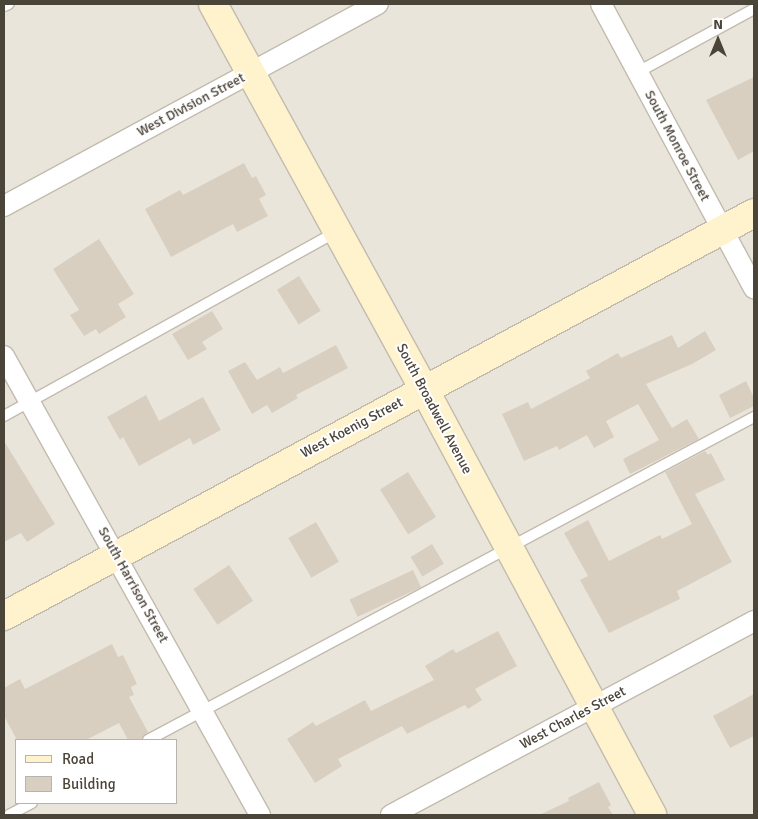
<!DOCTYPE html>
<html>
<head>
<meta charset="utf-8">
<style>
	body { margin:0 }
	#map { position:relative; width:758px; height:819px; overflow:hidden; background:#f6f3ec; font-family:Signika,sans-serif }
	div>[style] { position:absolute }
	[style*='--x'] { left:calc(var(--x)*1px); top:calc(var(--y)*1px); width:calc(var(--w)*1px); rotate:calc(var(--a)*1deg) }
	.residential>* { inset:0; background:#eae5da }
	.building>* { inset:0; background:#d8cfc1; transform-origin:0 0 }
	.roads { filter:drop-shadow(1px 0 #c2bbae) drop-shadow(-1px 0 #c2bbae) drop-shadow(0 1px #c2bbae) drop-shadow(0 -1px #c2bbae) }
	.lane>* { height:10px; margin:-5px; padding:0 5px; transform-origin:5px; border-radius:5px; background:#fff }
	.street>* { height:20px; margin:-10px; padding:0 10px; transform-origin:10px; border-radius:10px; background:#fff }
	.secondary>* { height:28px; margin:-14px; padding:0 14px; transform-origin:14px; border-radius:14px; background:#fff3cd }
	span { translate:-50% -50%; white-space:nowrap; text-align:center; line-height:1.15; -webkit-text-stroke:4px #fff; paint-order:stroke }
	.street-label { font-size:14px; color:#4b4439 }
	.frame { position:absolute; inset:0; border:5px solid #4b4439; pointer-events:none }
	.legend { position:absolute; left:15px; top:739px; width:162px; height:65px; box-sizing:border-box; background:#fff; border:1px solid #b7b4b0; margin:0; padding:6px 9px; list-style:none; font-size:15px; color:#4b4439 }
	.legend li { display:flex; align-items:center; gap:10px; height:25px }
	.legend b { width:25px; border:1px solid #b7b4b0 }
	.north { position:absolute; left:693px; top:15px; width:50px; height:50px; -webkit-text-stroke:4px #fff; paint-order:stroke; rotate:0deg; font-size:14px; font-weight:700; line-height:20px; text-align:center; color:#4b4439 }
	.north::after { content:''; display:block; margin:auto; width:18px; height:22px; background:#4b4439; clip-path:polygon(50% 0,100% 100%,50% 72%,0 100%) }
</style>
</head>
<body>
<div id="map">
	<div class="residential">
		<i style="clip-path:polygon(evenodd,4px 4px,754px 4px,754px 815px,4px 815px,4px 4px,16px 740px,176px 740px,176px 803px,16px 803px,16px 740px)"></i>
	</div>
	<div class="building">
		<i style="clip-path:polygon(754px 77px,754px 151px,738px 160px,706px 100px)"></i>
		<i style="clip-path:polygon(244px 163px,252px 178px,256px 176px,266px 195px,259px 199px,268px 216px,237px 232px,233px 224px,171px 257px,145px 209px,180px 190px,183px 195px)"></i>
		<i style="clip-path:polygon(99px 239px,134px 294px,118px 304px,126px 317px,99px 334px,96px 329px,84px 336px,70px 315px,79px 310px,53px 269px)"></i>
		<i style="left:299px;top:276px;width:41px;height:26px;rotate:58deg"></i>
		<i style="clip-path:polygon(212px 311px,223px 329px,202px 342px,207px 349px,188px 360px,172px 334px)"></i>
		<i style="clip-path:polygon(705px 331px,716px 350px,692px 364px,646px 384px,672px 428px,687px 419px,699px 439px,630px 474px,623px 459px,659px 440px,638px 404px,606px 421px,614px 437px,594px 448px,587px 435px,559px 450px,557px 446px,524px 461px,502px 414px,528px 402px,531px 409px,590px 378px,586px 371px,618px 353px,621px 358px,672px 335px,678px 348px)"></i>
		<i style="clip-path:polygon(336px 345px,348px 368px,296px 395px,298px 398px,272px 413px,267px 405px,252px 414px,228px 371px,245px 362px,257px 380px,280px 367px,283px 373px)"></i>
		<i style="clip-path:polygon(746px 381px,754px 398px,754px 406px,730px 418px,719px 395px)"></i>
		<i style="clip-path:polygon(146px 395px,159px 421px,203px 397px,221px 430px,193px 445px,190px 438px,139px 466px,123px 437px,120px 440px,107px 417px)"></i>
		<i style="clip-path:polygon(4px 441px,55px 524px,27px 542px,21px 533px,4px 542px)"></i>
		<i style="clip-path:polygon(705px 451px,708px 455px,711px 453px,725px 480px,695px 494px,732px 562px,677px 591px,680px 599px,609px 633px,580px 580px,588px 576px,564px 533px,588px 520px,609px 561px,660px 535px,662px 539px,692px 524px,665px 472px)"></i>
		<i style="left:408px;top:472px;width:53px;height:33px;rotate:58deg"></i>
		<i style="left:316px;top:522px;width:46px;height:32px;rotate:60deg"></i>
		<i style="left:432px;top:544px;width:23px;height:25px;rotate:59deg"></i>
		<i style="left:229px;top:565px;width:43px;height:43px;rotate:56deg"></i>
		<i style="left:413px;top:570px;width:19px;height:70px;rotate:65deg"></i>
		<i style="clip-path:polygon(498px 631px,517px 666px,475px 689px,482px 700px,468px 709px,465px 705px,407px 734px,402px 726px,338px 759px,342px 766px,315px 783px,287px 739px,313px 722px,316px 726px,365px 700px,371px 711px,434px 680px,425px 666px,453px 649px,456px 653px)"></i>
		<i style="clip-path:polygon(112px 644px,118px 657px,123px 655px,137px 684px,131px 687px,134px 695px,129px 697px,148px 732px,141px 739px,128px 740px,119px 723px,86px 740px,17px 740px,4px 716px,4px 688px,20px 679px,25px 689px)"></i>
		<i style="clip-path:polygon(754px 694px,754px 736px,730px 748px,713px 716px)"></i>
		<i style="clip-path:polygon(599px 782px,611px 805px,608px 807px,613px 815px,539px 815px,569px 801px,568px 798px)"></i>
	</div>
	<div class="roads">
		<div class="lane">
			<i style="--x:4;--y:6;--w:5;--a:-22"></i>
			<i style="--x:638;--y:72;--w:132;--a:-28.5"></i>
			<i style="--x:4;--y:416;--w:380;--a:-29"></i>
			<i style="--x:148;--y:740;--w:687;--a:-28.06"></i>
			<i style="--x:9;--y:815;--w:26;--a:-28"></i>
		</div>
		<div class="street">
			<i style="--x:601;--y:4;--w:323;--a:61.7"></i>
			<i style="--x:4;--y:206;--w:425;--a:-28.4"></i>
			<i style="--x:4;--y:356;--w:526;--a:60.85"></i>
			<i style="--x:391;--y:815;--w:412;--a:-28.1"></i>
		</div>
		<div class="secondary">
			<i style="--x:213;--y:4;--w:439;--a:61.3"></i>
			<i style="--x:424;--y:389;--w:483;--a:61.8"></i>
			<i style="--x:4;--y:616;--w:851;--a:-28.25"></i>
		</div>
	</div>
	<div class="street-label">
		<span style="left:191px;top:105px;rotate:-28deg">West Division Street</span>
		<span style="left:677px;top:146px;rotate:62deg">South Monroe Street</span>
		<span style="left:434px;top:409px;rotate:62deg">South Broadwell Avenue</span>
		<span style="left:352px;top:428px;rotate:-28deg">West Koenig Street</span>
		<span style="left:133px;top:585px;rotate:61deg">South Harrison Street</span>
		<span style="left:573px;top:718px;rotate:-28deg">West Charles Street</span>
	</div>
	<div class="frame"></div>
	<ul class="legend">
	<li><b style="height:6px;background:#fff3cd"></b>Road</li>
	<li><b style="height:14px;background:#d8cfc1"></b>Building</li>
	</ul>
	<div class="north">N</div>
</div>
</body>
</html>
